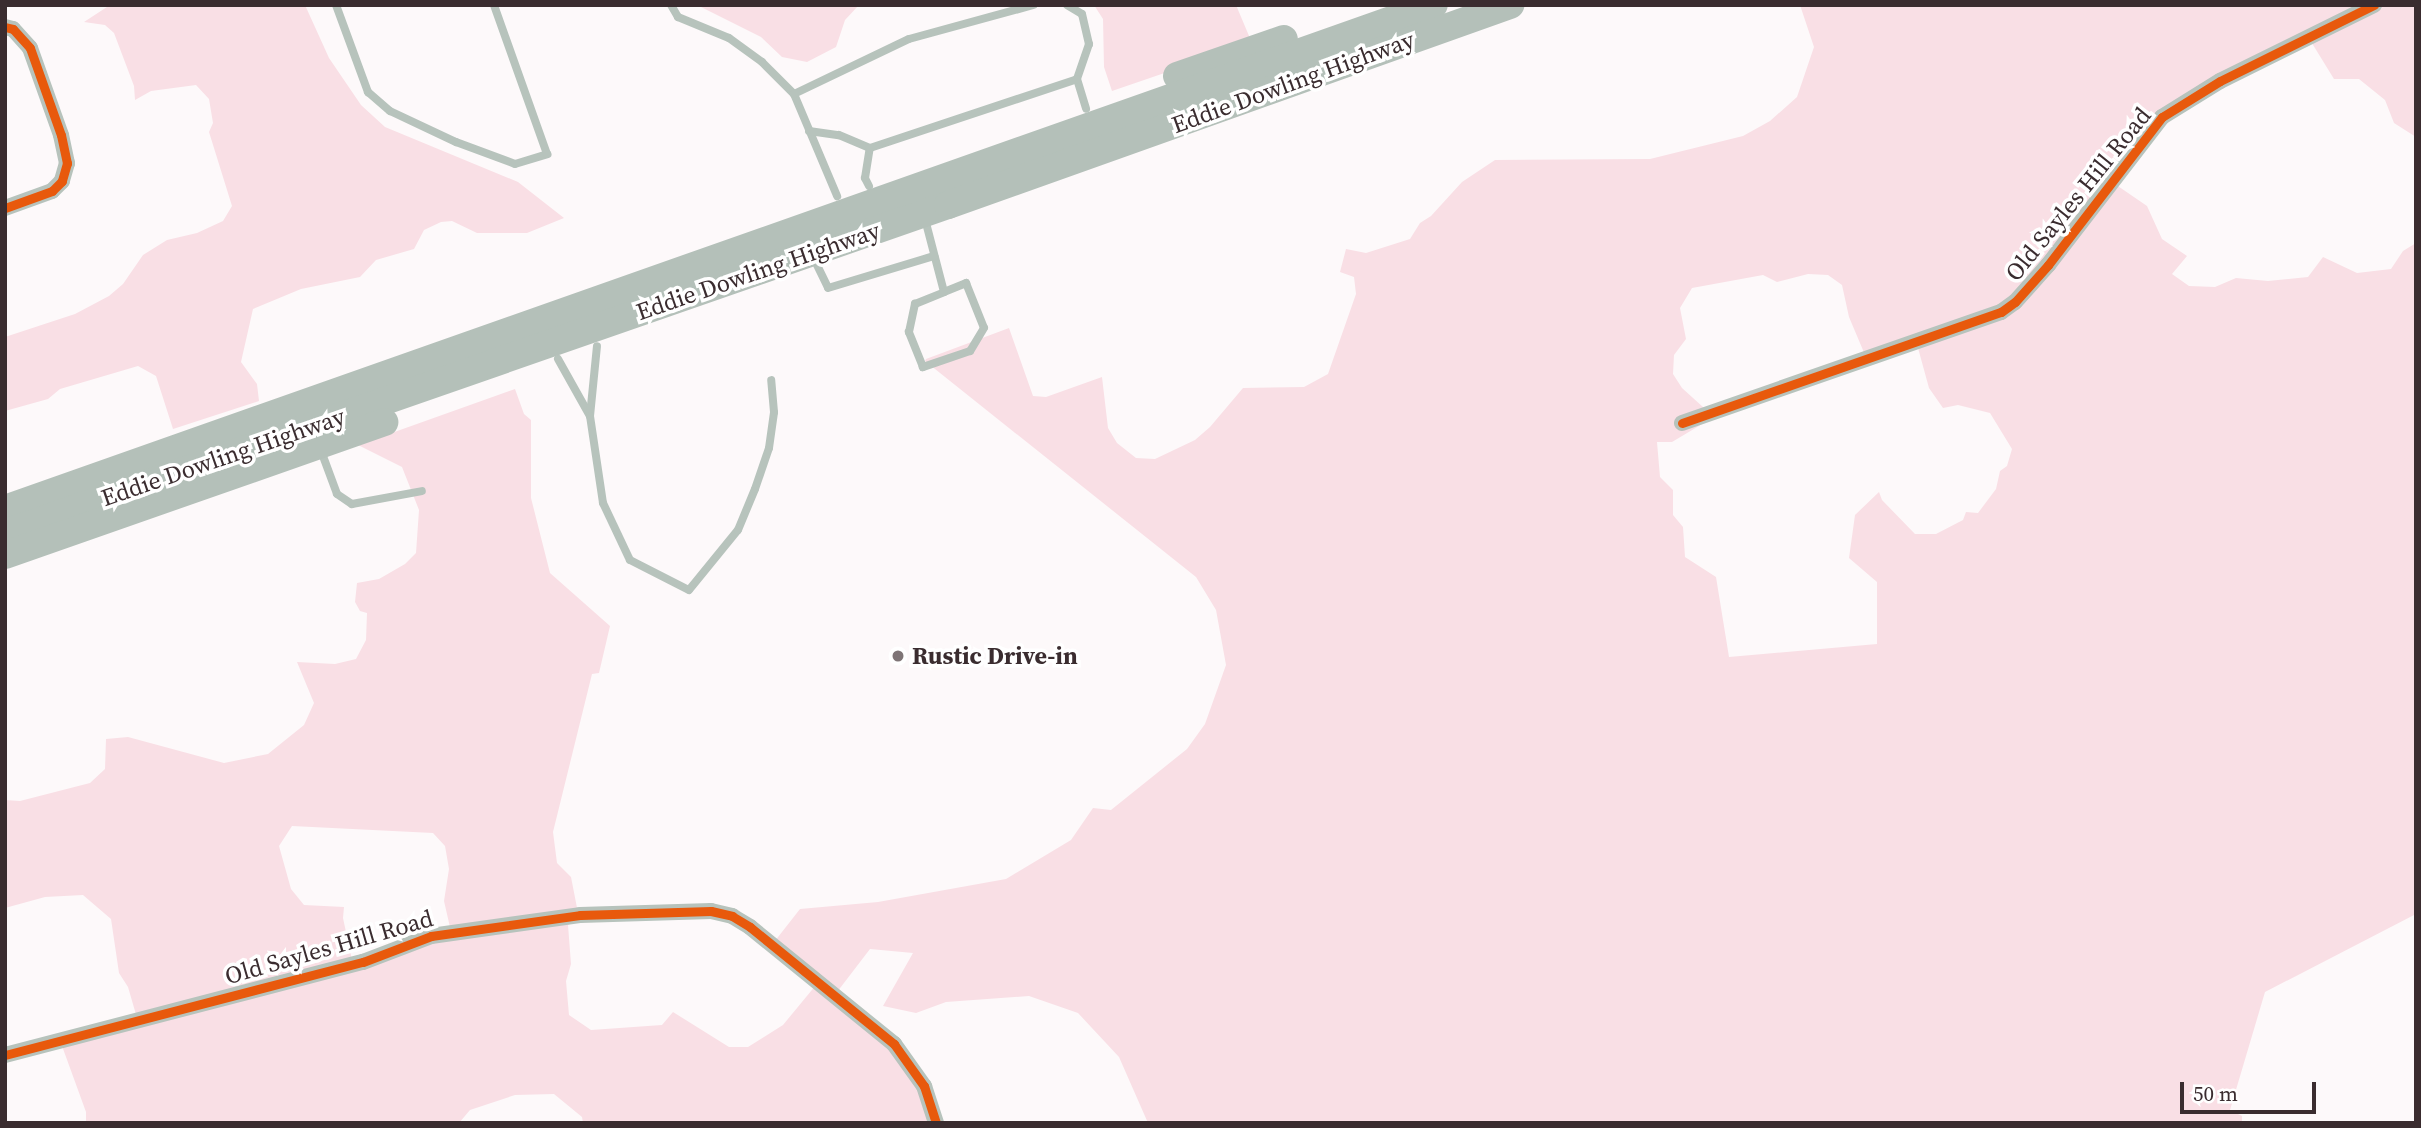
<!DOCTYPE html>
<html>
<head>
<meta charset="utf-8">
<style>
	body { margin:0 }
	#map { position:relative; width:2421px; height:1128px; overflow:hidden; background:#fdf9fa; font-family:"Source Serif 4",serif }
	div>[style] { position:absolute }
	[style*='--x'] { left:calc(var(--x)*1px); top:calc(var(--y)*1px); width:calc(var(--w)*1px); rotate:calc(var(--a)*1deg) }
	.green>* { inset:0; background:#f9dfe5 }
	.lane>* { height:8px; margin:-4px; padding:0 4px; transform-origin:4px; border-radius:4px; background:#b7c3bc }
	.street>* { height:16px; margin:-8px; padding:0 8px; transform-origin:8px; border-radius:8px; background:#b7c3bc }
	.highway>* { height:28px; margin:-14px; padding:0 14px; transform-origin:14px; border-radius:14px; background:#b4c0b9 }
	.cycleway>* { height:9px; margin:-4.5px; padding:0 4.5px; transform-origin:4.5px; border-radius:4.5px; background:#e8590c }
	.dots>* { width:19px; height:19px; translate:-50% -50%; box-sizing:border-box; border:4px solid #fff; border-radius:50% }
	span { translate:-50% -50%; white-space:nowrap; text-align:center; line-height:1.15; -webkit-text-stroke:7px #fff; paint-order:stroke }
	.street-label { font-size:24px; color:#3a2c2f }
	.poi-label { font-size:24px; color:#3a2c2f; font-weight:700 }
	.left { translate:0 -50%; text-align:left }
	.frame { position:absolute; inset:0; border:7px solid #3a2c2f; pointer-events:none }
	.scale { position:absolute; left:2180px; top:1082px; width:136px; height:32px; box-sizing:border-box; border:4px solid #3a2c2f; border-top:0; padding-left:9px; font-size:21px; line-height:24px; white-space:nowrap; color:#3a2c2f; -webkit-text-stroke:5px #fff; paint-order:stroke }
</style>
</head>
<body>
<div id="map">
	<div class="green">
		<i style="clip-path:polygon(110px 5px,305px 5px,329px 58px,361px 105px,385px 127px,518px 182px,564px 218px,527px 233px,477px 233px,452px 221px,441px 222px,424px 230px,414px 249px,376px 260px,360px 277px,301px 289px,253px 309px,241px 362px,257px 384px,259px 401px,173px 429px,156px 376px,138px 366px,60px 389px,48px 399px,5px 411px,5px 337px,75px 314px,109px 296px,123px 284px,143px 255px,167px 240px,197px 233px,223px 221px,232px 206px,209px 132px,213px 123px,209px 99px,196px 85px,151px 91px,135px 100px,134px 86px,114px 33px,105px 25px,84px 22px)"></i>
		<i style="clip-path:polygon(697px 5px,859px 5px,845px 20px,836px 47px,807px 62px,782px 57px,761px 37px)"></i>
		<i style="clip-path:polygon(1094px 5px,1236px 5px,1252px 43px,1112px 91px,1104px 67px,1103px 19px)"></i>
		<i style="clip-path:polygon(evenodd,1800px 5px,2416px 5px,2416px 137px,2394px 123px,2385px 100px,2359px 79px,2334px 79px,2310px 40px,2194px 94px,2112px 182px,2147px 206px,2162px 239px,2187px 256px,2172px 274px,2189px 286px,2215px 287px,2236px 278px,2268px 281px,2308px 277px,2323px 257px,2357px 273px,2391px 269px,2403px 251px,2416px 243px,2416px 914px,2265px 992px,2230px 1110px,2242px 1116px,2242px 1123px,1148px 1123px,1119px 1057px,1078px 1013px,1029px 996px,946px 1002px,916px 1013px,883px 1006px,913px 953px,870px 949px,834px 996px,884px 1038px,916px 1077px,932px 1123px,583px 1123px,582px 1117px,554px 1094px,515px 1095px,470px 1110px,459px 1123px,86px 1123px,86px 1112px,62px 1046px,137px 1018px,128px 987px,119px 973px,111px 919px,83px 895px,45px 897px,5px 908px,5px 800px,20px 801px,90px 783px,105px 769px,106px 739px,128px 737px,224px 763px,268px 754px,304px 725px,314px 703px,297px 662px,335px 664px,356px 659px,366px 640px,367px 613px,360px 611px,355px 602px,357px 583px,379px 579px,405px 564px,416px 553px,419px 510px,402px 467px,358px 445px,515px 389px,524px 414px,531px 420px,531px 498px,550px 573px,610px 626px,599px 673px,592px 674px,553px 832px,557px 863px,571px 877px,579px 918px,568px 925px,571px 964px,566px 981px,569px 1015px,591px 1030px,662px 1025px,673px 1012px,729px 1047px,748px 1047px,783px 1025px,816px 985px,771px 946px,800px 909px,878px 902px,1006px 879px,1071px 840px,1093px 808px,1111px 810px,1187px 749px,1205px 724px,1226px 665px,1216px 610px,1196px 577px,925px 361px,926px 359px,1009px 328px,1033px 396px,1046px 397px,1102px 377px,1108px 428px,1117px 443px,1136px 458px,1155px 459px,1195px 440px,1210px 427px,1243px 388px,1304px 387px,1328px 374px,1356px 294px,1354px 277px,1340px 272px,1346px 249px,1366px 253px,1410px 239px,1420px 223px,1431px 216px,1462px 182px,1495px 160px,1650px 159px,1743px 136px,1770px 121px,1797px 97px,1814px 47px,1800px 5px,1808px 274px,1828px 275px,1842px 285px,1849px 317px,1868px 362px,1918px 348px,1929px 388px,1943px 408px,1958px 405px,1990px 413px,2012px 449px,2007px 466px,2000px 471px,1996px 489px,1978px 513px,1966px 512px,1963px 520px,1936px 534px,1915px 534px,1882px 500px,1879px 492px,1855px 515px,1849px 558px,1877px 582px,1877px 644px,1729px 657px,1716px 577px,1685px 557px,1683px 527px,1673px 515px,1673px 490px,1660px 477px,1657px 442px,1672px 442px,1714px 417px,1682px 388px,1673px 374px,1674px 355px,1686px 339px,1680px 308px,1692px 288px,1763px 275px,1777px 282px,1808px 274px,1800px 5px,292px 826px,433px 833px,445px 846px,449px 869px,444px 901px,452px 936px,352px 960px,343px 918px,344px 907px,304px 905px,291px 889px,279px 846px,292px 826px)"></i>
	</div>
	<div class="lane">
		<i style="--x:336;--y:5;--w:93;--a:69.8"></i>
		<i style="--x:368;--y:92;--w:29;--a:41"></i>
		<i style="--x:390;--y:111;--w:73;--a:25.2"></i>
		<i style="--x:456;--y:142;--w:63;--a:20.4"></i>
		<i style="--x:515;--y:164;--w:34;--a:-17"></i>
		<i style="--x:547;--y:154;--w:158;--a:-109.6"></i>
		<i style="--x:671;--y:5;--w:14;--a:60"></i>
		<i style="--x:678;--y:17;--w:55;--a:22.4"></i>
		<i style="--x:729;--y:38;--w:41;--a:36"></i>
		<i style="--x:762;--y:62;--w:45;--a:45"></i>
		<i style="--x:794;--y:94;--w:111;--a:67.1"></i>
		<i style="--x:1067;--y:5;--w:17;--a:31"></i>
		<i style="--x:1082;--y:14;--w:31;--a:77"></i>
		<i style="--x:1089;--y:44;--w:37;--a:109"></i>
		<i style="--x:1077;--y:79;--w:31;--a:73"></i>
		<i style="--x:794;--y:94;--w:127;--a:-25.6"></i>
		<i style="--x:909;--y:39;--w:129;--a:-15.3"></i>
		<i style="--x:809;--y:131;--w:30;--a:8"></i>
		<i style="--x:839;--y:135;--w:34;--a:23"></i>
		<i style="--x:869;--y:186;--w:9;--a:-117"></i>
		<i style="--x:865;--y:178;--w:30;--a:-81"></i>
		<i style="--x:870;--y:148;--w:218;--a:-18.4"></i>
		<i style="--x:925;--y:219;--w:75;--a:75.4"></i>
		<i style="--x:944;--y:292;--w:24;--a:-22"></i>
		<i style="--x:966;--y:283;--w:48;--a:68.2"></i>
		<i style="--x:984;--y:328;--w:27;--a:121"></i>
		<i style="--x:970;--y:351;--w:50;--a:161.2"></i>
		<i style="--x:923;--y:367;--w:38;--a:-112"></i>
		<i style="--x:909;--y:332;--w:29;--a:-78"></i>
		<i style="--x:915;--y:304;--w:31;--a:-22"></i>
		<i style="--x:817;--y:265;--w:25;--a:64"></i>
		<i style="--x:828;--y:288;--w:111;--a:-16.8"></i>
		<i style="--x:558;--y:359;--w:65;--a:60.7"></i>
		<i style="--x:590;--y:416;--w:70;--a:-84.3"></i>
		<i style="--x:590;--y:416;--w:88;--a:81.5"></i>
		<i style="--x:603;--y:503;--w:63;--a:64.7"></i>
		<i style="--x:630;--y:560;--w:66;--a:27"></i>
		<i style="--x:689;--y:590;--w:77;--a:-50.8"></i>
		<i style="--x:738;--y:530;--w:44;--a:-67.5"></i>
		<i style="--x:755;--y:489;--w:43;--a:-71.1"></i>
		<i style="--x:769;--y:448;--w:36;--a:-82"></i>
		<i style="--x:774;--y:412;--w:32;--a:-95"></i>
		<i style="--x:320;--y:448;--w:49;--a:69.7"></i>
		<i style="--x:337;--y:494;--w:18;--a:34"></i>
		<i style="--x:352;--y:504;--w:71;--a:-10.5"></i>
	</div>
	<div class="street">
		<i style="--x:5;--y:27;--w:8;--a:14"></i>
		<i style="--x:13;--y:29;--w:25;--a:48"></i>
		<i style="--x:30;--y:48;--w:92;--a:70.4"></i>
		<i style="--x:61;--y:135;--w:29;--a:78"></i>
		<i style="--x:67;--y:163;--w:19;--a:106"></i>
		<i style="--x:62;--y:181;--w:14;--a:135"></i>
		<i style="--x:52;--y:191;--w:50;--a:160.1"></i>
		<i style="--x:1682;--y:423;--w:338;--a:-19.2"></i>
		<i style="--x:2001;--y:312;--w:17;--a:-36"></i>
		<i style="--x:2015;--y:302;--w:50;--a:-48.3"></i>
		<i style="--x:2048;--y:265;--w:187;--a:-52.4"></i>
		<i style="--x:2162;--y:117;--w:68;--a:-31.8"></i>
		<i style="--x:2220;--y:81;--w:172;--a:-26.3"></i>
		<i style="--x:5;--y:1055;--w:370;--a:-14.6"></i>
		<i style="--x:363;--y:962;--w:73;--a:-20.9"></i>
		<i style="--x:431;--y:936;--w:150;--a:-8"></i>
		<i style="--x:580;--y:915;--w:131;--a:-1.7"></i>
		<i style="--x:711;--y:911;--w:22;--a:13"></i>
		<i style="--x:732;--y:916;--w:21;--a:31"></i>
		<i style="--x:750;--y:927;--w:186;--a:39.1"></i>
		<i style="--x:894;--y:1044;--w:52;--a:54.5"></i>
		<i style="--x:924;--y:1086;--w:39;--a:72"></i>
	</div>
	<div class="highway">
		<i style="--x:1177;--y:76;--w:113;--a:-19.1"></i>
		<i style="--x:5;--y:509;--w:1515;--a:-19.43"></i>
		<i style="--x:5;--y:533;--w:998;--a:-19.18"></i>
		<i style="--x:948;--y:205;--w:597;--a:-19.59"></i>
		<i style="--x:5;--y:555;--w:402;--a:-19.3"></i>
	</div>
	<div class="cycleway">
		<i style="--x:5;--y:27;--w:8;--a:14"></i>
		<i style="--x:13;--y:29;--w:25;--a:48"></i>
		<i style="--x:30;--y:48;--w:92;--a:70.4"></i>
		<i style="--x:61;--y:135;--w:29;--a:78"></i>
		<i style="--x:67;--y:163;--w:19;--a:106"></i>
		<i style="--x:62;--y:181;--w:14;--a:135"></i>
		<i style="--x:52;--y:191;--w:50;--a:160.1"></i>
		<i style="--x:1682;--y:423;--w:338;--a:-19.2"></i>
		<i style="--x:2001;--y:312;--w:17;--a:-36"></i>
		<i style="--x:2015;--y:302;--w:50;--a:-48.3"></i>
		<i style="--x:2048;--y:265;--w:187;--a:-52.4"></i>
		<i style="--x:2162;--y:117;--w:68;--a:-31.8"></i>
		<i style="--x:2220;--y:81;--w:172;--a:-26.3"></i>
		<i style="--x:5;--y:1055;--w:370;--a:-14.6"></i>
		<i style="--x:363;--y:962;--w:73;--a:-20.9"></i>
		<i style="--x:431;--y:936;--w:150;--a:-8"></i>
		<i style="--x:580;--y:915;--w:131;--a:-1.7"></i>
		<i style="--x:711;--y:911;--w:22;--a:13"></i>
		<i style="--x:732;--y:916;--w:21;--a:31"></i>
		<i style="--x:750;--y:927;--w:186;--a:39.1"></i>
		<i style="--x:894;--y:1044;--w:52;--a:54.5"></i>
		<i style="--x:924;--y:1086;--w:39;--a:72"></i>
	</div>
	<div class="dots">
		<i style="left:898px;top:656px;background:#7e7476"></i>
	</div>
	<div class="street-label">
		<span style="left:1293px;top:82px;rotate:-20deg">Eddie Dowling Highway</span>
		<span style="left:2078px;top:194px;rotate:-51deg">Old Sayles Hill Road</span>
		<span style="left:758px;top:271px;rotate:-19deg">Eddie Dowling Highway</span>
		<span style="left:223px;top:457px;rotate:-19deg">Eddie Dowling Highway</span>
		<span style="left:329px;top:947px;rotate:-16deg">Old Sayles Hill Road</span>
	</div>
	<div class="poi-label">
		<span class="left" style="left:912px;top:656px">Rustic Drive-in</span>
	</div>
	<div class="frame"></div>
	<div class="scale">50 m</div>
</div>
</body>
</html>
